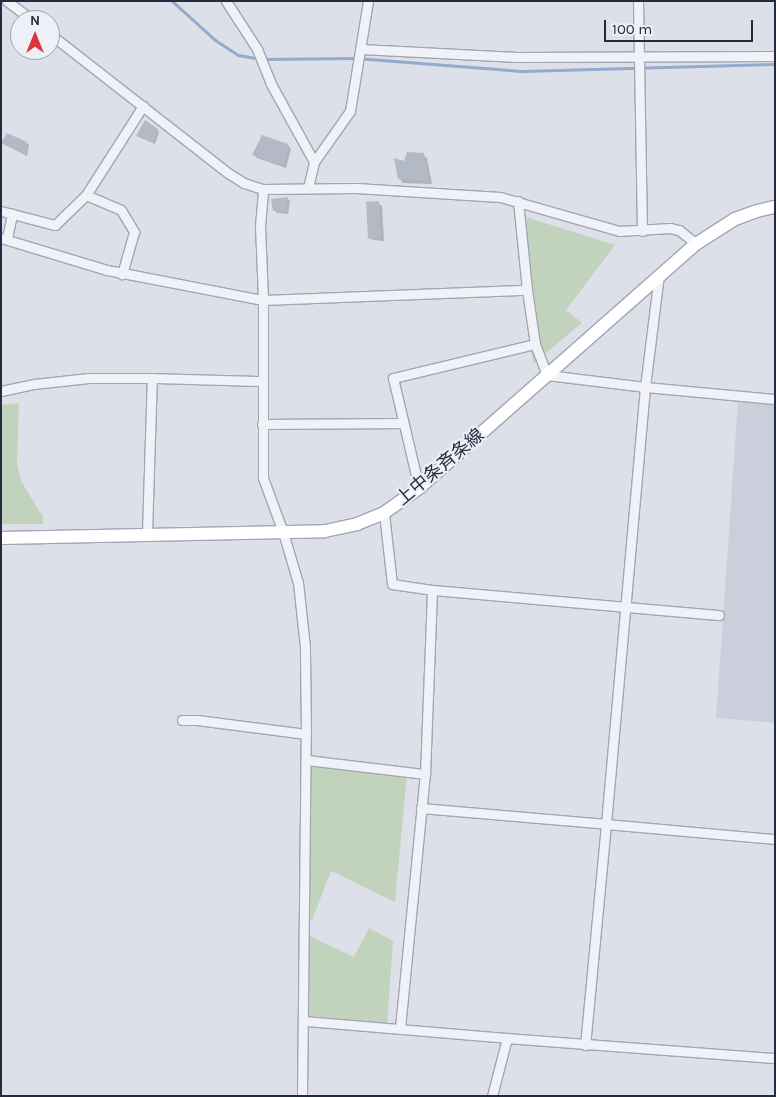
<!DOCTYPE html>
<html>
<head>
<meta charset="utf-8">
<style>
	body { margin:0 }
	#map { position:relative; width:776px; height:1097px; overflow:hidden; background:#dde0e9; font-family:Karla,"Noto Sans JP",sans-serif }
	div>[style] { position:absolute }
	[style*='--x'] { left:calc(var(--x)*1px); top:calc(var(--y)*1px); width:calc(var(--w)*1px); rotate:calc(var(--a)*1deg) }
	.built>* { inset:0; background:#cbcfdb }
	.green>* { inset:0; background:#c1d3bd }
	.shadow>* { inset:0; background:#0003 }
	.stream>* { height:3px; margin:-1.5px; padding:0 1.5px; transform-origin:1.5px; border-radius:1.5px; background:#94aacd }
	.building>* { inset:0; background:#b4b9c6; transform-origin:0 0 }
	.roads { filter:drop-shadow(1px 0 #a2a6b3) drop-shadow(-1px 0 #a2a6b3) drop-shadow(0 1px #a2a6b3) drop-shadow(0 -1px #a2a6b3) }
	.street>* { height:9px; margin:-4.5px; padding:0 4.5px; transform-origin:4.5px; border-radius:4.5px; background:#f0f2f7 }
	.secondary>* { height:12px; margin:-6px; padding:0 6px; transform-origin:6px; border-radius:6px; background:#fff }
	span { translate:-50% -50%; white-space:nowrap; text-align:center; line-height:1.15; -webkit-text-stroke:4px #edf0f6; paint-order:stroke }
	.street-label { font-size:18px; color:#252c41 }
	.frame { position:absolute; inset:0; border:2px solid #252c41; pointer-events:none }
	.north { position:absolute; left:10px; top:10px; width:50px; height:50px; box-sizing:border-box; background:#edf0f6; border:1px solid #9da2ae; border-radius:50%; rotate:0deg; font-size:14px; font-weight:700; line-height:20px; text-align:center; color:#252c41 }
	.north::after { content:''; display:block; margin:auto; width:18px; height:22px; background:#dc333c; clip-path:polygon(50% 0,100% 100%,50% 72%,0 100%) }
	.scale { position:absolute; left:604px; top:20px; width:149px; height:22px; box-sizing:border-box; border:2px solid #252c41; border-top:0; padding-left:6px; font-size:15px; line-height:18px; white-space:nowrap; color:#252c41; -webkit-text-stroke:4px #edf0f6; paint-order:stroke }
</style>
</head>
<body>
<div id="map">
	<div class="built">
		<i style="clip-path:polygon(738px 401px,775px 405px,775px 723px,716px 718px)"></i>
	</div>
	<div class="green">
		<i style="clip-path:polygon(516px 214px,615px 245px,566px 310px,582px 323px,533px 364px)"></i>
		<i style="clip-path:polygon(19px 403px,17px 463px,21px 481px,43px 517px,43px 524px,1px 524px,1px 405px)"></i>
		<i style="clip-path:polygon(303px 764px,407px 774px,395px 902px,331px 871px,312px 920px,300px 914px)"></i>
		<i style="clip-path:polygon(369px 928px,393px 941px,387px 1024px,302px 1015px,301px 932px,354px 957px)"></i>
	</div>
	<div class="shadow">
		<i style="clip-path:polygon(157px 130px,159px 132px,155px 144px,138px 136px)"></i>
		<i style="clip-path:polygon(3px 143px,27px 143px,29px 145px,27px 156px)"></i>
		<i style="clip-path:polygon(288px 145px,291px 149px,286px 168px,257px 158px,254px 155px)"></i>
		<i style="clip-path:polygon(423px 155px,427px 158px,432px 184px,403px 183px,400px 179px,405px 163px)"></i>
		<i style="clip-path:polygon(288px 199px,290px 201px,288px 214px,277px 213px,275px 210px)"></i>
		<i style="clip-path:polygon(378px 203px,382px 206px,384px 241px,373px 240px,369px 237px)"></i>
	</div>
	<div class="stream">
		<i style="--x:172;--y:1;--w:58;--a:42.2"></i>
		<i style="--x:215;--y:40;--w:27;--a:33"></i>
		<i style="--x:238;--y:55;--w:23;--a:10"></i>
		<i style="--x:261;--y:59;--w:95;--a:-0.6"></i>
		<i style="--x:356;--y:58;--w:168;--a:4.5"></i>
		<i style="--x:523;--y:71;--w:252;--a:-1.6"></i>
	</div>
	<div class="building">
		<i style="clip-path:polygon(145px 120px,158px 129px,153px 143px,136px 136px)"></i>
		<i style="clip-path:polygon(7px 133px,27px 142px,25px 155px,1px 143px)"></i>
		<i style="clip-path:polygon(262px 135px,288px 144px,283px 165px,252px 155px)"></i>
		<i style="clip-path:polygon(407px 152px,424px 153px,429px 181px,398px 179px,394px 158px,404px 161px)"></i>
		<i style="clip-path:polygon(288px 197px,286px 212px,273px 211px,271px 199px)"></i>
		<i style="left:379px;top:201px;width:37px;height:13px;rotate:87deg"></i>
	</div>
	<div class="roads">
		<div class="street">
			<i style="--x:7;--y:1;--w:31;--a:37"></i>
			<i style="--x:226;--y:1;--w:57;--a:57.1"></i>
			<i style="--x:257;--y:49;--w:38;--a:68"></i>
			<i style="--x:271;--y:84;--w:89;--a:61.1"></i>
			<i style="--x:314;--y:162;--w:27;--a:103"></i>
			<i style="--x:638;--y:1;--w:230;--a:89"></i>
			<i style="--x:50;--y:34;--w:226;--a:38"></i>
			<i style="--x:228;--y:173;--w:19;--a:32"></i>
			<i style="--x:244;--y:183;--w:20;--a:18"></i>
			<i style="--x:263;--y:189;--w:93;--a:-0.6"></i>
			<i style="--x:356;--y:188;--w:144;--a:3.6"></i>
			<i style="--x:500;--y:197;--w:124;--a:15.9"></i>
			<i style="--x:619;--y:231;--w:51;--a:-3.4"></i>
			<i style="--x:670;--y:228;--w:9;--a:13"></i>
			<i style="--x:679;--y:230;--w:22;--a:39"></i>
			<i style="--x:361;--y:49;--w:156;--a:2.9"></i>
			<i style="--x:517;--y:57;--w:258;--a:-0.2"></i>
			<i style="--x:314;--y:162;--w:62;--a:-54.8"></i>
			<i style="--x:350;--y:111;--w:111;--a:-80.7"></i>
			<i style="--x:86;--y:195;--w:38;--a:23"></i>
			<i style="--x:121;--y:210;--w:26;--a:59"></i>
			<i style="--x:134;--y:232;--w:44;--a:105.9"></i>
			<i style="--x:518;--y:201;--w:89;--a:84.2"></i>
			<i style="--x:527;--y:290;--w:55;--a:81.6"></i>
			<i style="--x:535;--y:344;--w:33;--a:69"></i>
			<i style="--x:547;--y:375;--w:99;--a:7"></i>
			<i style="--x:645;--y:387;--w:113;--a:-82.9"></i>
			<i style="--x:1;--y:211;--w:56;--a:14.5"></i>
			<i style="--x:55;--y:225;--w:43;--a:-44.1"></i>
			<i style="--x:86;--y:195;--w:106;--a:-57.4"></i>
			<i style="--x:1;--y:238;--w:111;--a:16.8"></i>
			<i style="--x:107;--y:270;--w:159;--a:10.9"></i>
			<i style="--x:263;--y:300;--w:264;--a:-2.2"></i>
			<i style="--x:7;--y:238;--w:25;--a:-78"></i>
			<i style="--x:1;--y:391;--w:34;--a:-12"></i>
			<i style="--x:34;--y:384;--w:55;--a:-6.2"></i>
			<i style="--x:89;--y:378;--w:63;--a:0"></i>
			<i style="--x:775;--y:399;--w:131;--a:-174.7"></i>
			<i style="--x:645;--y:387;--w:439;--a:95.1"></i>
			<i style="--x:606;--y:824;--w:170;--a:5.1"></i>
			<i style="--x:262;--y:424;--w:141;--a:-0.4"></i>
			<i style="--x:419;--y:488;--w:113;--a:-103.3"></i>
			<i style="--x:393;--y:378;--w:146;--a:-13.5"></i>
			<i style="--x:384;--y:513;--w:71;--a:83.6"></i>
			<i style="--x:392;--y:584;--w:40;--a:8.5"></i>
			<i style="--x:432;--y:590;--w:288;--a:5"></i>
			<i style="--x:147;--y:533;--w:155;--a:-88.2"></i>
			<i style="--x:152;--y:378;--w:110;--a:1.6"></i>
			<i style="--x:182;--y:720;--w:15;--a:0"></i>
			<i style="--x:197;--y:720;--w:110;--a:7.3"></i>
			<i style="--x:306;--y:734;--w:87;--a:-90.7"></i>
			<i style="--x:305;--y:647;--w:64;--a:-96.2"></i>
			<i style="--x:298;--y:583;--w:53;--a:-106.4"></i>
			<i style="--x:283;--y:532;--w:58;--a:-110.3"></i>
			<i style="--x:263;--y:478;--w:178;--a:-90"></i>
			<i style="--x:263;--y:300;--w:74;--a:-92.3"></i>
			<i style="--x:260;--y:226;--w:37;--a:-85"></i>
			<i style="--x:307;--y:760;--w:119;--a:6.8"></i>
			<i style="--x:421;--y:808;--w:186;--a:4.9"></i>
			<i style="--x:606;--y:824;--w:222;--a:95.4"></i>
			<i style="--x:305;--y:1021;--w:203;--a:4.8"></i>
			<i style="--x:507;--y:1038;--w:60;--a:104.5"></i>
			<i style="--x:400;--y:1028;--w:255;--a:-84.4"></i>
			<i style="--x:425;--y:774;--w:184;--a:-87.8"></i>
			<i style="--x:507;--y:1038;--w:269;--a:4.3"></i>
			<i style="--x:302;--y:1096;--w:362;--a:-89.4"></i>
		</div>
		<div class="secondary">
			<i style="--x:1;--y:538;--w:324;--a:-1.2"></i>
			<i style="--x:325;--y:531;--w:33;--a:-12"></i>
			<i style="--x:357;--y:524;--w:29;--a:-22"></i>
			<i style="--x:384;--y:513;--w:43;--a:-35.5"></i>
			<i style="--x:419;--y:488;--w:369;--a:-41.4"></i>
			<i style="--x:696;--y:244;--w:46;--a:-32.7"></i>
			<i style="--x:735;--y:219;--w:23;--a:-20"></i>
			<i style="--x:757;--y:211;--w:18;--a:-13"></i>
		</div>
	</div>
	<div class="street-label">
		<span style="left:440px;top:467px;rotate:-40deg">上中条斉条線</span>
	</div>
	<div class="frame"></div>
	<div class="north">N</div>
	<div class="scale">100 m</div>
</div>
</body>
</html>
